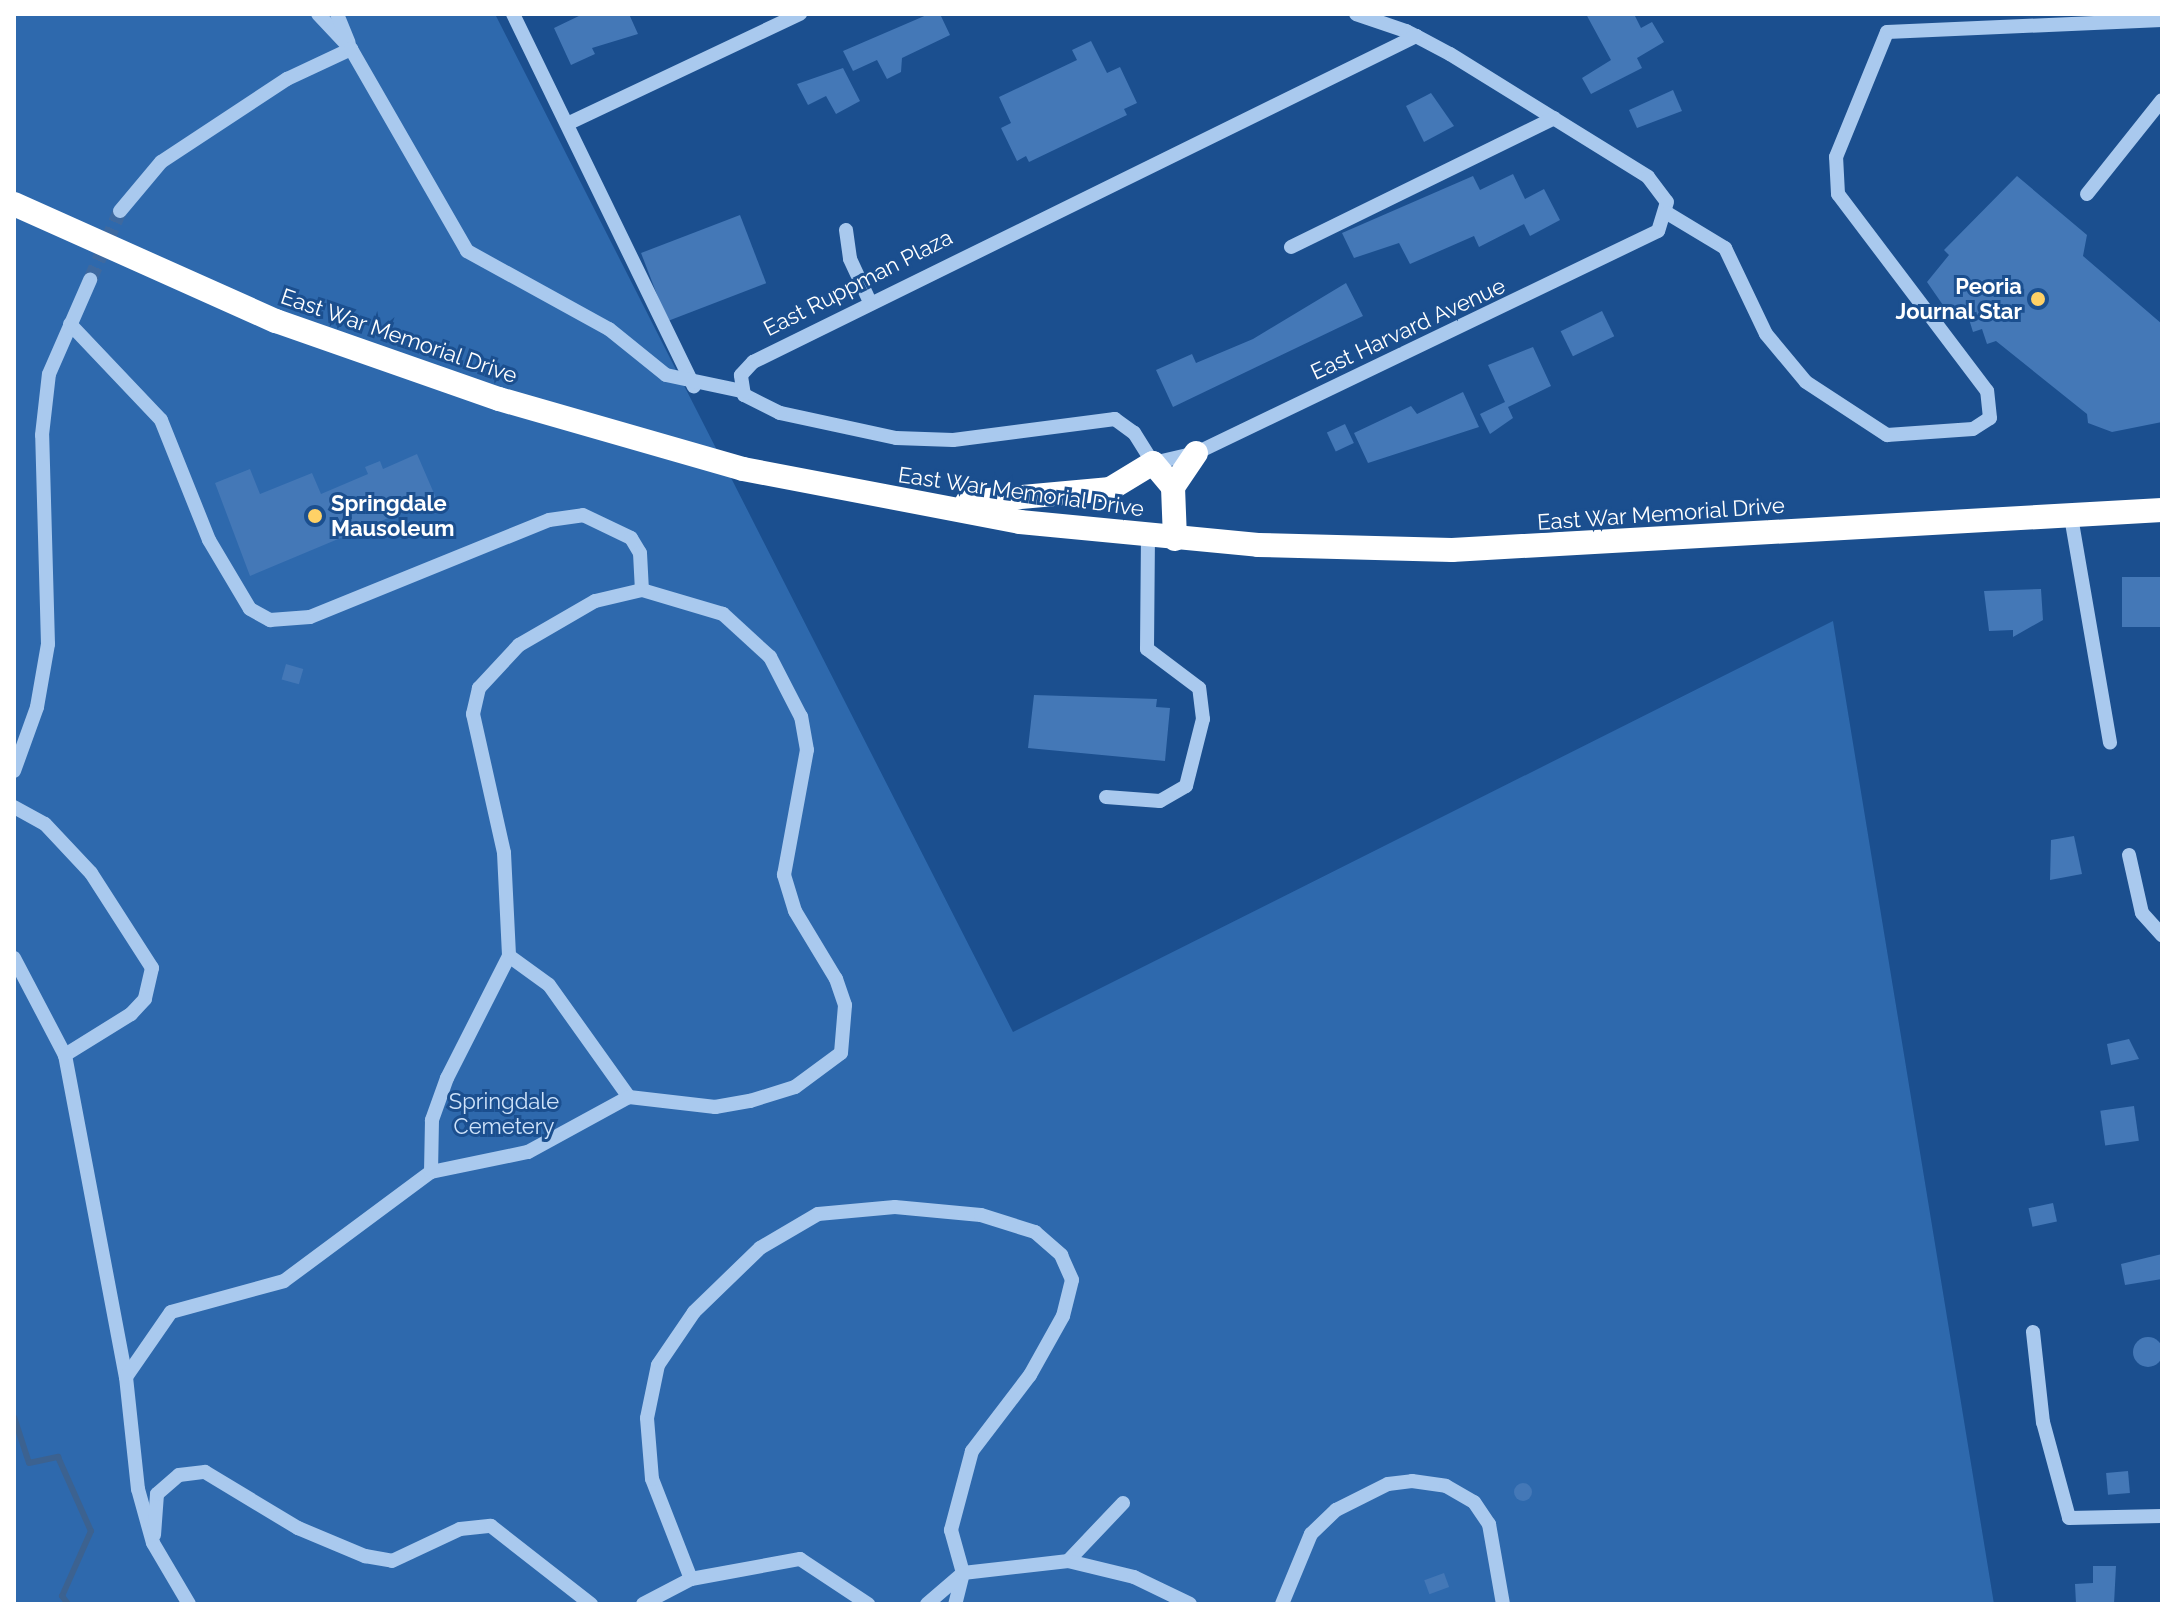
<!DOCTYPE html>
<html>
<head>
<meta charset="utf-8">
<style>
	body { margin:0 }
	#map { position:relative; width:2176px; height:1618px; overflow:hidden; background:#1b4f8f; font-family:Raleway,sans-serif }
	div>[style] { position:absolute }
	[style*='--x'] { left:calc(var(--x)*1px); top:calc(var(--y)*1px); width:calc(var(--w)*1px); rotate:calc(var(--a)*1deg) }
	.green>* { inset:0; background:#2e69ad }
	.stream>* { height:6px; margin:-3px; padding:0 3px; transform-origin:3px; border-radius:3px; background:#3c6290 }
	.building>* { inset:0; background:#4478b7; transform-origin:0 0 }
	.round { border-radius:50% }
	.minor-tunnel>* { height:14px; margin-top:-7px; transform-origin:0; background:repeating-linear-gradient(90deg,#3d69a0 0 14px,transparent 0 21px) }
	.minor>* { height:14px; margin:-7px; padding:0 7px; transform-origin:7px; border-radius:7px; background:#a9c9ee }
	.highway>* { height:24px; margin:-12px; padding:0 12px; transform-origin:12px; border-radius:12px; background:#fff }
	.dots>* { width:22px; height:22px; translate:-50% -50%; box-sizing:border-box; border:4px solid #1b4f8f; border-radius:50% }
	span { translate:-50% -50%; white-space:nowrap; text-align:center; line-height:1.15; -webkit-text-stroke:6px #1b4f8f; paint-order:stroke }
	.street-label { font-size:22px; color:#fff }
	.poi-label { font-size:22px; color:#fff; font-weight:700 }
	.right { translate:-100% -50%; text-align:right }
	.left { translate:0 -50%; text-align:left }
	.park-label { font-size:22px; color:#cfe3fa }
	.frame { position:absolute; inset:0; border:16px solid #fff; pointer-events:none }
</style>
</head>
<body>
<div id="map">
	<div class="green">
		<i style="clip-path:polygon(14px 14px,495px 14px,1013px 1032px,1833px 621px,1994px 1604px,14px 1604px)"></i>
	</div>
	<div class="stream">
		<i style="--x:14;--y:1417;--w:48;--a:71.9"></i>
		<i style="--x:29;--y:1463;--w:30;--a:-12"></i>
		<i style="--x:58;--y:1457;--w:81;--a:66"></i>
		<i style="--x:91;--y:1531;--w:71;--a:114"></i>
		<i style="--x:62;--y:1596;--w:10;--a:53"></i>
	</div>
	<div class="building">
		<i style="clip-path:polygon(583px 14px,629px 14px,638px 34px,592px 48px,595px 54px,571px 65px,554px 28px)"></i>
		<i style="clip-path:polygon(929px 14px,940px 14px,950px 35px,902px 58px,901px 72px,887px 79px,877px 60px,853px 71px,843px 51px)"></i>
		<i style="clip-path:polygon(1586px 14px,1634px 14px,1641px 28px,1652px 22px,1664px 42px,1637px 58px,1642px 68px,1591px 94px,1582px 78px,1611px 60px)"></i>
		<i style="clip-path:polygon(1091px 41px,1107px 73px,1120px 67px,1137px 103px,1124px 109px,1127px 115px,1029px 162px,1026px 156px,1017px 161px,1001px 128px,1011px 123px,999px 97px,1077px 60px,1072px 50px)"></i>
		<i style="clip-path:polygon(843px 68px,860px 101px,836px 114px,826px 96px,808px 105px,797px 84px)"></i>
		<i style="clip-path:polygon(1673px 90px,1682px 111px,1637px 128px,1629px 110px)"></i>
		<i style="clip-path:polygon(1431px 93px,1454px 126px,1424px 142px,1406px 106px)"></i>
		<i style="clip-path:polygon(1513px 174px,1525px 199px,1544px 189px,1560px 220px,1530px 236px,1524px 224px,1479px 247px,1474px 236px,1410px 264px,1399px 243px,1354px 258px,1342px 233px,1473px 176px,1480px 190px)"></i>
		<i style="clip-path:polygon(2017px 176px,2087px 235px,2083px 256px,2162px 324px,2162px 422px,2112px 432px,2088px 423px,2087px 414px,1996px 341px,1987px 344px,1982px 329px,1973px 332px,1968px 316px,1959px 320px,1954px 305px,1945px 308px,1927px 282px,1949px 255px,1944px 250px)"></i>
		<i style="left:740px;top:215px;width:73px;height:106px;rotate:69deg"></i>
		<i style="clip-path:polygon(1346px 283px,1363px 316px,1173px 407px,1156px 370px,1192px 354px,1196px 363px,1253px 339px)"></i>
		<i style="left:1602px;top:311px;width:28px;height:46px;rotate:64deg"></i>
		<i style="clip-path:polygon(1533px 347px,1551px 386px,1508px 407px,1513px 418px,1490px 434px,1480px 414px,1505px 402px,1488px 365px)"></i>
		<i style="clip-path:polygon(1463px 392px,1479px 427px,1368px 463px,1354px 433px,1411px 406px,1417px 414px)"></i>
		<i style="left:1345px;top:424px;width:21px;height:20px;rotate:65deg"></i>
		<i style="clip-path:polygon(417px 454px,436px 498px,250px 576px,215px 483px,250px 469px,260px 494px,312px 473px,321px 494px,368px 474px,365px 467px,380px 461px,383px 469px)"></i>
		<i style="left:2162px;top:577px;width:50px;height:40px;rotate:90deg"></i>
		<i style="clip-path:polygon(2041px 589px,2043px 620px,2013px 637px,2013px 630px,1989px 631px,1984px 591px)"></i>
		<i style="left:286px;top:664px;width:18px;height:16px;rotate:16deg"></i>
		<i style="clip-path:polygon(1034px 695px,1157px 699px,1156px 707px,1170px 708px,1165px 761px,1028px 748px)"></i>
		<i style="clip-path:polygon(2074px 836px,2082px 874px,2050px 880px,2051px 840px)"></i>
		<i style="clip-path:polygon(2129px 1039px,2139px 1059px,2111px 1065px,2107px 1044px)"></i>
		<i style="left:2134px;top:1106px;width:35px;height:34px;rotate:82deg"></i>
		<i style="left:2053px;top:1203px;width:19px;height:25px;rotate:78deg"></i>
		<i style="clip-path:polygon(2162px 1254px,2162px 1279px,2125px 1285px,2121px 1264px)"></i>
		<i class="round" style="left:2133px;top:1337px;width:30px;height:30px"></i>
		<i style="left:2128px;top:1471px;width:22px;height:22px;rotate:85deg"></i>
		<i class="round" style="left:1514px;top:1483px;width:18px;height:18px"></i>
		<i style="clip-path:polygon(2093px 1566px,2116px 1566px,2114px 1604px,2076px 1604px,2075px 1584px,2093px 1583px)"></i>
		<i style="left:1444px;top:1573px;width:15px;height:21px;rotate:70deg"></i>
	</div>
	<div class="minor-tunnel">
		<i style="--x:90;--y:280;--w:75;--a:-66.5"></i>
	</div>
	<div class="minor">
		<i style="--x:318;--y:14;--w:48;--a:46.7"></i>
		<i style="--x:337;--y:14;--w:31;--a:68"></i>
		<i style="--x:513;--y:14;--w:414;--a:64.1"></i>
		<i style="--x:1356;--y:14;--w:53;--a:18.8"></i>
		<i style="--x:1406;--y:31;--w:11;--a:27"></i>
		<i style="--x:1416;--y:36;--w:38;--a:28"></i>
		<i style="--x:1450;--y:54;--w:233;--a:31.8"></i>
		<i style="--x:1648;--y:177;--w:31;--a:53"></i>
		<i style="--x:1667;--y:202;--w:30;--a:107"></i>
		<i style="--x:1658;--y:231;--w:513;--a:154.33"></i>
		<i style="--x:1196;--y:453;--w:44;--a:166.9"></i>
		<i style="--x:1153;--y:463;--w:36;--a:-122"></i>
		<i style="--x:1134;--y:433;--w:24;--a:-144"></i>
		<i style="--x:1115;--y:419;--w:163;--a:172.6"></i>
		<i style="--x:953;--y:440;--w:57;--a:-178"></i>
		<i style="--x:896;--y:438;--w:119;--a:-167.8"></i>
		<i style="--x:780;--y:413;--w:40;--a:-153.4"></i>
		<i style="--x:744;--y:395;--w:20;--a:-99"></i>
		<i style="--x:741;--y:375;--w:18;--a:-47"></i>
		<i style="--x:753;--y:362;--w:739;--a:-26.18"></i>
		<i style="--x:567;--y:124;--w:258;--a:-25.3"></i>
		<i style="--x:2087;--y:194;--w:120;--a:-51.4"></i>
		<i style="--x:120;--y:211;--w:64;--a:-50.1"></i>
		<i style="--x:161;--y:162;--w:151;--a:-33.4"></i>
		<i style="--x:287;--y:79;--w:71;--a:-25.1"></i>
		<i style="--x:351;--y:49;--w:233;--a:60.1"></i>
		<i style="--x:467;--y:251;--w:162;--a:28.8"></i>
		<i style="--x:609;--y:329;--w:73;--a:38.9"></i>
		<i style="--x:666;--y:375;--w:78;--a:11.9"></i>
		<i style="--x:1667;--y:213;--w:68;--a:31.1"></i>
		<i style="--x:1725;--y:248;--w:95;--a:64.5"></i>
		<i style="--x:1766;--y:334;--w:62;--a:50.2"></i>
		<i style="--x:1806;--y:382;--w:97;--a:33.2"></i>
		<i style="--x:1887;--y:435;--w:86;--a:-4"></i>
		<i style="--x:1973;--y:429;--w:20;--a:-33"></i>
		<i style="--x:1990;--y:418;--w:27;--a:-96"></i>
		<i style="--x:1987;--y:391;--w:247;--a:-127.1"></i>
		<i style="--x:1838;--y:194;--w:37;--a:-93"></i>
		<i style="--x:1836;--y:157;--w:135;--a:-67.8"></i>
		<i style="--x:1887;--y:32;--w:275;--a:-2.5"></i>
		<i style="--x:846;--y:230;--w:29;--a:82"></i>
		<i style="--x:850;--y:259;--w:47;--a:65.1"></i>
		<i style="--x:1291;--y:247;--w:293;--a:-26.1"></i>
		<i style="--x:70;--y:324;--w:132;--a:46.5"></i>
		<i style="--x:161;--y:420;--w:129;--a:68.2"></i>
		<i style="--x:209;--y:540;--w:80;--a:59.3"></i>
		<i style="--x:250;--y:609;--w:23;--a:29"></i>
		<i style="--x:270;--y:620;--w:40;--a:-4.3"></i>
		<i style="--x:310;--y:617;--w:258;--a:-22.1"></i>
		<i style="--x:549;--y:520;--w:34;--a:-8"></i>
		<i style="--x:583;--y:515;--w:53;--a:25.6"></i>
		<i style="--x:631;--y:538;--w:17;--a:59"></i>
		<i style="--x:640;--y:553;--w:37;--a:87"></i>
		<i style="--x:2070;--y:511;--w:235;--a:80.2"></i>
		<i style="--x:14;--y:771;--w:68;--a:-70.2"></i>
		<i style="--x:37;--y:707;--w:64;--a:-80.1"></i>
		<i style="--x:48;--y:644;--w:209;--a:-91.6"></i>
		<i style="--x:42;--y:435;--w:61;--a:-83.5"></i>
		<i style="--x:49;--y:374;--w:103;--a:-66.4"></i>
		<i style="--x:1106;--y:797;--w:54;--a:4.2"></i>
		<i style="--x:1160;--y:801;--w:30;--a:-30"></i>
		<i style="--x:1186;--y:786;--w:69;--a:-75.8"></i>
		<i style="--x:1203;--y:719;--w:31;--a:-97"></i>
		<i style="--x:1199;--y:688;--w:65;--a:-143.1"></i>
		<i style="--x:1147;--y:649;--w:113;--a:-89.5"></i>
		<i style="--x:14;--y:807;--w:35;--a:29"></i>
		<i style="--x:45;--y:824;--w:67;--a:46.8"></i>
		<i style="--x:91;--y:873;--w:113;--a:57.3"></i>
		<i style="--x:152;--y:968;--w:32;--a:103"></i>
		<i style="--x:145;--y:999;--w:21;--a:133"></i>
		<i style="--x:131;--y:1014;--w:78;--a:148.2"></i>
		<i style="--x:2129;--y:855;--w:59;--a:77.4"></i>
		<i style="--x:2142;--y:913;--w:30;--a:48"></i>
		<i style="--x:509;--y:956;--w:49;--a:35.9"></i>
		<i style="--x:549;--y:985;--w:138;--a:54.5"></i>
		<i style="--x:14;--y:958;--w:110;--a:62.3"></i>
		<i style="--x:65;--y:1055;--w:328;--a:79.3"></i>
		<i style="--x:126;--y:1377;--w:113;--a:83.9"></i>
		<i style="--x:138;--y:1489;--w:56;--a:74.5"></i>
		<i style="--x:153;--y:1543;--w:71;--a:59.5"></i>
		<i style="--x:2033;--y:1332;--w:91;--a:83.7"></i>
		<i style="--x:2043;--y:1422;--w:99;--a:74.8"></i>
		<i style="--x:2069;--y:1518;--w:93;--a:-1.2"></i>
		<i style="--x:126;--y:1377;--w:79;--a:-55.3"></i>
		<i style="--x:171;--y:1312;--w:117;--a:-15.3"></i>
		<i style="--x:284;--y:1281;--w:183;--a:-36.6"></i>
		<i style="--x:431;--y:1172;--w:99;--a:-11.7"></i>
		<i style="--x:528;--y:1152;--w:115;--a:-28.6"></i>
		<i style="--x:629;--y:1097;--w:87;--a:6.6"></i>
		<i style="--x:715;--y:1107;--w:36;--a:-10"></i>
		<i style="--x:750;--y:1101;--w:47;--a:-17.3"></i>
		<i style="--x:795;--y:1087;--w:57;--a:-36.5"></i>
		<i style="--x:841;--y:1053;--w:48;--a:-85.2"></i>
		<i style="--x:845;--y:1005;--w:28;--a:-109"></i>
		<i style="--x:836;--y:979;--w:79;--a:-121.1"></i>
		<i style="--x:795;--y:911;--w:38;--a:-107"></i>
		<i style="--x:784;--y:875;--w:127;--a:-79.6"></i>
		<i style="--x:807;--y:750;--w:34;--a:-100"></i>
		<i style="--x:801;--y:717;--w:68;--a:-117.3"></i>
		<i style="--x:770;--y:657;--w:64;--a:-137.5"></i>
		<i style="--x:723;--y:614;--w:84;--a:-163.5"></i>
		<i style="--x:642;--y:590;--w:48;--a:166.8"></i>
		<i style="--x:595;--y:601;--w:88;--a:149.9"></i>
		<i style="--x:519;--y:645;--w:59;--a:132.9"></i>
		<i style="--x:479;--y:688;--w:27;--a:103"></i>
		<i style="--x:473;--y:714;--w:142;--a:77.4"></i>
		<i style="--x:504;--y:853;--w:103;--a:87.2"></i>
		<i style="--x:509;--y:956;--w:137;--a:116.9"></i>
		<i style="--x:447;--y:1078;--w:45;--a:109.7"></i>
		<i style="--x:432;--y:1120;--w:52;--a:91.1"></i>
		<i style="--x:154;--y:1535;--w:41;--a:-85.8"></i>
		<i style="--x:157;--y:1494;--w:29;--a:-41"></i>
		<i style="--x:179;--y:1475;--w:26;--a:-7"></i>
		<i style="--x:205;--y:1472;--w:109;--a:31.1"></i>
		<i style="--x:298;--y:1528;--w:73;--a:22.7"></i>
		<i style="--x:365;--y:1556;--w:27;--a:10"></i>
		<i style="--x:392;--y:1561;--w:75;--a:-25.2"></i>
		<i style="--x:460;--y:1529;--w:31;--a:-6"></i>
		<i style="--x:491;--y:1526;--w:127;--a:38"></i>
		<i style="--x:1068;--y:1561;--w:80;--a:-46.5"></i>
		<i style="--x:691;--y:1579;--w:107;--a:-111.3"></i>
		<i style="--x:652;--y:1479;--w:61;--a:-94.7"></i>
		<i style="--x:647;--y:1418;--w:54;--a:-78.3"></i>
		<i style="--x:658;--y:1365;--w:64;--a:-55.8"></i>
		<i style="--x:694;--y:1312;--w:92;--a:-44.1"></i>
		<i style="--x:760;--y:1248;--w:67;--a:-30.4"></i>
		<i style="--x:818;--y:1214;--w:77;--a:-5.2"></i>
		<i style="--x:895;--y:1207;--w:86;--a:5.3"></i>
		<i style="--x:981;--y:1215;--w:57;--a:17.5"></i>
		<i style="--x:1035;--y:1232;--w:35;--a:41"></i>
		<i style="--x:1061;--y:1255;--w:27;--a:66"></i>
		<i style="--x:1072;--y:1280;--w:37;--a:104"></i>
		<i style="--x:1063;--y:1316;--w:68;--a:119.2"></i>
		<i style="--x:1030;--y:1375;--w:96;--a:127.3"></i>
		<i style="--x:972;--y:1451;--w:82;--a:104.9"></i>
		<i style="--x:951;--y:1530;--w:45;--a:74.4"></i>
		<i style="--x:963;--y:1573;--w:32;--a:104"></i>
		<i style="--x:643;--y:1604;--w:54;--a:-27.5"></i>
		<i style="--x:691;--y:1579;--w:111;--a:-10.4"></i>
		<i style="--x:800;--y:1559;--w:82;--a:33.5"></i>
		<i style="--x:927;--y:1604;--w:48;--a:-40.7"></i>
		<i style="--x:963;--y:1573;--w:106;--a:-6.5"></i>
		<i style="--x:1068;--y:1561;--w:68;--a:13.6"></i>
		<i style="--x:1134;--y:1577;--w:62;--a:25.7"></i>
		<i style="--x:1282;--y:1604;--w:76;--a:-67.5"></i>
		<i style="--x:1311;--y:1534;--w:35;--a:-44"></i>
		<i style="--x:1336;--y:1510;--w:58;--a:-26.6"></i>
		<i style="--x:1388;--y:1484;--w:24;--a:-7"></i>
		<i style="--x:1412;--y:1481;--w:34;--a:8"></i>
		<i style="--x:1446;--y:1486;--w:32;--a:30"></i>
		<i style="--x:1474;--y:1502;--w:27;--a:56"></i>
		<i style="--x:1489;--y:1524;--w:81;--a:80.1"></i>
	</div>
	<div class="highway">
		<i style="--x:14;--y:204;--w:287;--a:24.1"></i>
		<i style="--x:276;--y:321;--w:236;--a:19.3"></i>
		<i style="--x:499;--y:399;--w:254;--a:16"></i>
		<i style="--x:743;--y:469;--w:282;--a:10.8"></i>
		<i style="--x:1020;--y:522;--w:239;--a:5.5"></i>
		<i style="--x:1258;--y:545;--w:194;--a:1.5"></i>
		<i style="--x:1452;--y:550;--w:711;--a:-3.22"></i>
		<i style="--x:1173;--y:487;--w:41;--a:-55.9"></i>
		<i style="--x:967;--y:502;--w:144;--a:-5.2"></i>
		<i style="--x:1110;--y:489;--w:50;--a:-31.2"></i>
		<i style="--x:1153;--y:463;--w:31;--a:50"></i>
		<i style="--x:1173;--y:487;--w:52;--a:87.8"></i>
	</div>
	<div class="dots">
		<i style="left:2038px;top:299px;background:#ffd166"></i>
		<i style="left:315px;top:516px;background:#ffd166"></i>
	</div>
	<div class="street-label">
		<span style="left:858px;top:283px;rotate:-27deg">East Ruppman Plaza</span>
		<span style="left:1408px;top:329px;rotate:-25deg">East Harvard Avenue</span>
		<span style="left:399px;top:336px;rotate:19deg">East War Memorial Drive</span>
		<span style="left:1021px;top:492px;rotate:8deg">East War Memorial Drive</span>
		<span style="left:1661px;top:514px;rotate:-4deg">East War Memorial Drive</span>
	</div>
	<div class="poi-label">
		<span class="right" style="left:2022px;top:299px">Peoria<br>Journal Star</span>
		<span class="left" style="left:331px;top:516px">Springdale<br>Mausoleum</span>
	</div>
	<div class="park-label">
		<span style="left:504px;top:1114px">Springdale<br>Cemetery</span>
	</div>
	<div class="frame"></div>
</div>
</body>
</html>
